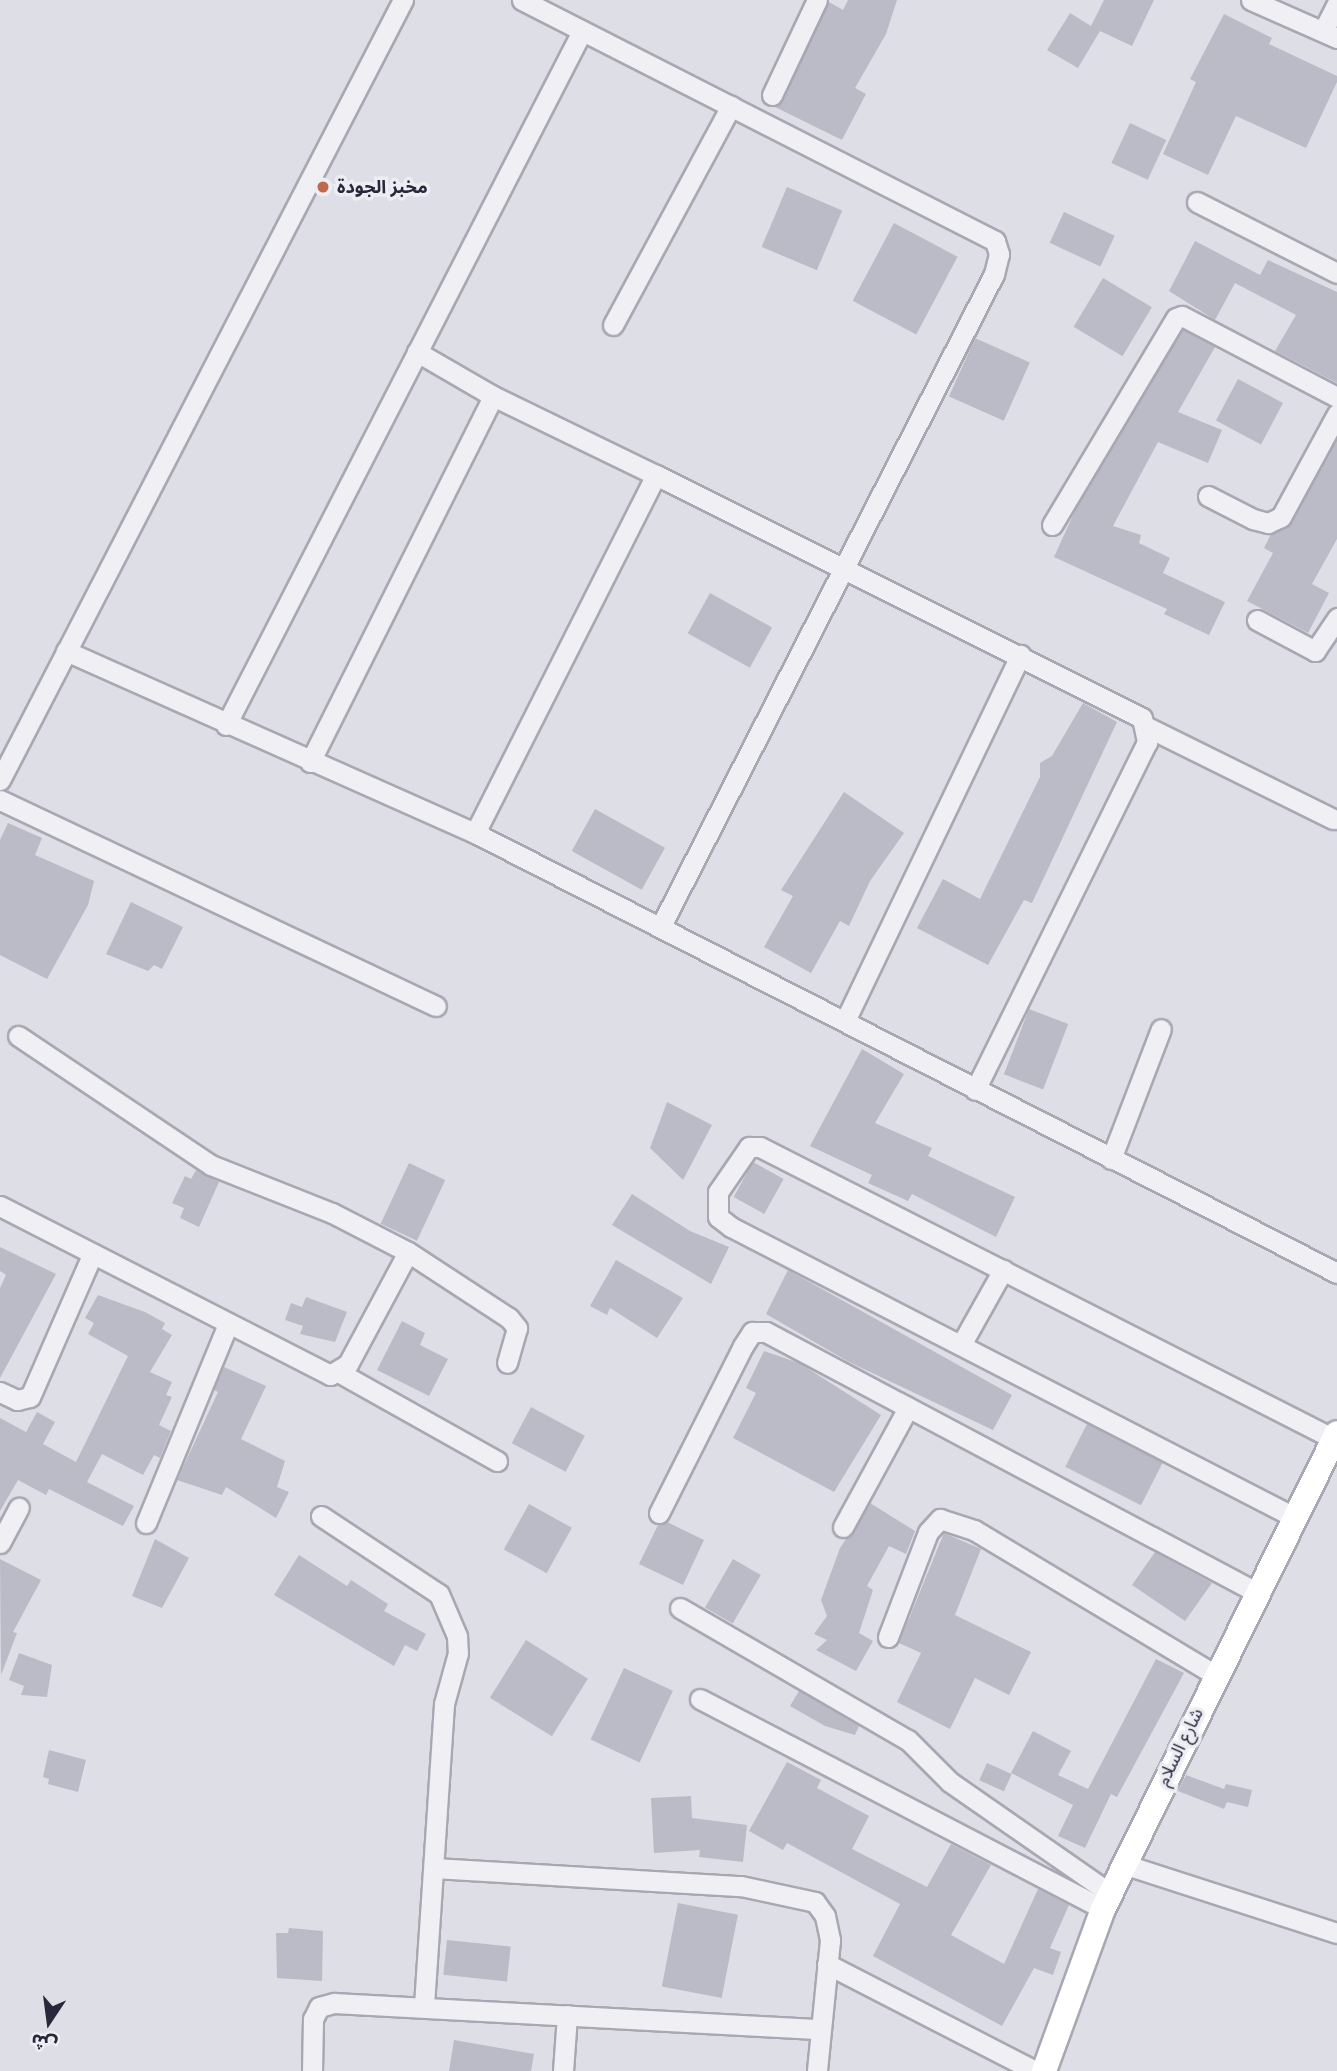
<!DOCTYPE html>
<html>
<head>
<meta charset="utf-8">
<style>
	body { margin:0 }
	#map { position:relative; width:1337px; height:2071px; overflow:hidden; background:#dedee6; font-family:"DM Sans","Noto Sans Arabic",sans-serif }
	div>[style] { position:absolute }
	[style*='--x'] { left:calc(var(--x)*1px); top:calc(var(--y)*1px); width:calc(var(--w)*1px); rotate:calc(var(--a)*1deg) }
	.building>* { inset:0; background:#bbbbc8; transform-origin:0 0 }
	.roads { filter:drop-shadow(2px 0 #a8a7b3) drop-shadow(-2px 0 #a8a7b3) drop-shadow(0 2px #a8a7b3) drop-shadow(0 -2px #a8a7b3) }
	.minor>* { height:19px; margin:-9.5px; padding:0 9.5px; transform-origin:9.5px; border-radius:9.5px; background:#f0f0f4 }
	.major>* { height:24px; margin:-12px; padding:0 12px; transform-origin:12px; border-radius:12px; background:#fff }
	.dots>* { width:19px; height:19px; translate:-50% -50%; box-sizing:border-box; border:4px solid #ededf4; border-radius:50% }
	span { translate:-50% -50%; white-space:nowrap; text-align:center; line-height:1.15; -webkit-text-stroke:7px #ededf4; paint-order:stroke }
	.poi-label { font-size:18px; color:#29283b; font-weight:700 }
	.left { translate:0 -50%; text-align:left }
	.street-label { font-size:18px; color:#29283b }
	.north { position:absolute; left:14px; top:1987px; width:70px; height:70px; -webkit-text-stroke:5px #ededf4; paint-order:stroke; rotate:193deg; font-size:19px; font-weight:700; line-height:28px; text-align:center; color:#29283b }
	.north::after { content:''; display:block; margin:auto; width:24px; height:32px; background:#29283b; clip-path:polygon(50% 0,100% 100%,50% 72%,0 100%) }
</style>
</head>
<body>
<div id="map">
	<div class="building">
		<i style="clip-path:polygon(848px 0,897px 0,886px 34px,855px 88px,866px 94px,842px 140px,775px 107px,829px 2px,843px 10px)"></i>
		<i style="clip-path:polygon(1104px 0,1154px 0,1132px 46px,1100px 31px,1078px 68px,1047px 50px,1070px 13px,1091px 26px)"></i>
		<i style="clip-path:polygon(1224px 14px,1272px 38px,1269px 44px,1337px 76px,1337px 82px,1306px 148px,1236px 116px,1208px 175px,1163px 154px,1196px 82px,1190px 79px)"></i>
		<i style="left:1130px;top:123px;width:40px;height:44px;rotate:25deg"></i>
		<i style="left:787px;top:187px;width:60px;height:65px;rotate:23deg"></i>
		<i style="left:1064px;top:212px;width:56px;height:34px;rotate:25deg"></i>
		<i style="left:894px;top:223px;width:72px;height:88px;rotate:28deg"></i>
		<i style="clip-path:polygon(1195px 241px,1260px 275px,1268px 260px,1337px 292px,1337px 383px,1275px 351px,1296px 315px,1235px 283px,1215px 320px,1169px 291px)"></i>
		<i style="left:1103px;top:278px;width:57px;height:57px;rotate:31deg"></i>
		<i style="clip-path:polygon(1183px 330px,1215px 347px,1178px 412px,1222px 430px,1208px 463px,1158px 442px,1113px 526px,1141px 535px,1139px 543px,1170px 558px,1163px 573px,1225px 602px,1209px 635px,1164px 614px,1167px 609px,1054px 557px,1075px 511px)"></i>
		<i style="left:975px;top:338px;width:60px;height:64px;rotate:24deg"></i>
		<i style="left:1238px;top:379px;width:51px;height:47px;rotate:28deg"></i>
		<i style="clip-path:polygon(1337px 440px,1337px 539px,1312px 584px,1329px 593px,1308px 633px,1247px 601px,1273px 553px,1264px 548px,1271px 534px,1292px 523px)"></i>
		<i style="left:710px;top:593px;width:71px;height:46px;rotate:29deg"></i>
		<i style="clip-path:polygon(1083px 703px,1117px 722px,1032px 903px,1024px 900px,988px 965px,917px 928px,943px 879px,980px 899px,1040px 777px,1040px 763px,1052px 756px)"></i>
		<i style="clip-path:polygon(844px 792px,904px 833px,870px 881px,849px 926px,840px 921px,811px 973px,764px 947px,793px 896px,781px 890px)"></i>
		<i style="left:595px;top:809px;width:80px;height:48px;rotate:29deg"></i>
		<i style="clip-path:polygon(8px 823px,42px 838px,35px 855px,94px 881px,88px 905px,47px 979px,0 955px,0 840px)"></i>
		<i style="clip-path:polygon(131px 902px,183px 927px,162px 969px,154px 965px,148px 971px,106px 954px)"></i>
		<i style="left:1029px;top:1009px;width:42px;height:70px;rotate:21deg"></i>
		<i style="clip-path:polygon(862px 1049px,904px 1074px,875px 1123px,932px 1148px,928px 1156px,1015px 1197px,996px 1237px,912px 1194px,908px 1201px,868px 1183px,872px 1175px,810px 1146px)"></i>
		<i style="clip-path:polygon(667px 1102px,712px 1125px,683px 1180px,650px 1148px)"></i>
		<i style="left:753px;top:1162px;width:35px;height:40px;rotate:29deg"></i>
		<i style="left:409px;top:1163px;width:40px;height:67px;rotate:25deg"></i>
		<i style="clip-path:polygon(196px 1170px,219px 1182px,199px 1227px,180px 1218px,184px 1208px,172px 1203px,185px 1176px,191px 1179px)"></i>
		<i style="clip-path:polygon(632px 1194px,690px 1231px,729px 1247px,711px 1284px,612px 1225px)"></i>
		<i style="clip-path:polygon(0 1247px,56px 1274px,0 1378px,0 1288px,6px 1275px,0 1271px)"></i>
		<i style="clip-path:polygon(616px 1260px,683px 1298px,657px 1338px,610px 1308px,607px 1315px,590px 1306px)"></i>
		<i style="clip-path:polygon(788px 1270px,1012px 1395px,993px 1430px,849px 1362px,766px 1314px)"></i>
		<i style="clip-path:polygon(98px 1295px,145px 1312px,165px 1323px,162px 1329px,172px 1335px,150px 1372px,172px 1382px,166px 1395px,172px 1397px,159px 1425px,171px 1431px,160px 1458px,154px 1455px,143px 1475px,102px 1454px,87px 1482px,134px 1506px,123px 1526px,49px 1489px,46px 1495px,18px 1480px,0 1511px,0 1418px,26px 1432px,37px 1412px,55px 1422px,43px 1444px,76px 1462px,128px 1356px,88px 1334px,94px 1323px,85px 1318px)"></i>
		<i style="clip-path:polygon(306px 1297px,347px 1312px,335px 1342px,300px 1334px,303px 1326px,285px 1320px,291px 1303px,302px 1307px)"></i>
		<i style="clip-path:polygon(402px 1321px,425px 1333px,420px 1345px,448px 1359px,429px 1396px,377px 1370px)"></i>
		<i style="clip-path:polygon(764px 1351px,799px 1363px,881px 1415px,834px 1492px,733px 1438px,756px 1393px,746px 1388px)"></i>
		<i style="clip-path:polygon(224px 1367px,266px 1386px,241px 1439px,285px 1461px,277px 1487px,289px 1492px,276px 1518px,226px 1487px,222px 1495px,177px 1480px,218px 1392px,214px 1390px)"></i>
		<i style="left:531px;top:1407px;width:61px;height:41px;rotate:28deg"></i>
		<i style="left:1087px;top:1424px;width:85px;height:48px;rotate:27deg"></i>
		<i style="clip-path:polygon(870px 1503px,915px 1531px,906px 1554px,889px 1546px,867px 1586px,873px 1590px,859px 1633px,873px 1641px,856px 1671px,816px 1650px,827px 1640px,814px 1634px,827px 1616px,821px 1600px,840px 1548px)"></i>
		<i style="left:529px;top:1504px;width:49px;height:52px;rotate:29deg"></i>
		<i style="clip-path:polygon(667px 1522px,704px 1540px,683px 1585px,639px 1564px,658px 1525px)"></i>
		<i style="clip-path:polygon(944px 1533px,981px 1549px,955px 1615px,1031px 1652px,1009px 1695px,975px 1678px,950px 1729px,897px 1702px,921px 1653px,899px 1643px)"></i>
		<i style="clip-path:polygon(155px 1539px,189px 1558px,162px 1608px,132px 1596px)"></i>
		<i style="clip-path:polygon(1155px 1552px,1212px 1583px,1185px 1621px,1132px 1585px)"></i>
		<i style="clip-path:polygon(299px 1555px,347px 1586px,351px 1580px,388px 1604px,384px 1611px,426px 1634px,417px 1651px,405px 1645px,394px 1666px,274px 1595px)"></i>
		<i style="clip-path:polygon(0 1559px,41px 1580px,13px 1632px,17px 1633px,1px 1675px)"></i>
		<i style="left:733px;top:1559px;width:32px;height:56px;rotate:30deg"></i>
		<i style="left:526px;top:1640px;width:73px;height:68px;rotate:32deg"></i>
		<i style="clip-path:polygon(19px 1653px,52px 1665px,47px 1697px,21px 1695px,24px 1686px,9px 1680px)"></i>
		<i style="clip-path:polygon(1156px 1659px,1184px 1673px,1117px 1797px,1111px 1794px,1085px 1848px,1058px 1836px,1073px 1805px,1011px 1773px,1033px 1731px,1071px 1751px,1058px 1775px,1088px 1789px)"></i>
		<i style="left:624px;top:1668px;width:54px;height:79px;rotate:25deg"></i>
		<i style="clip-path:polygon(799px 1691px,859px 1726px,855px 1735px,825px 1726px,790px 1706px)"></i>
		<i style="clip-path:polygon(49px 1750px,86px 1760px,78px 1792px,48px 1784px,49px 1779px,43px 1777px)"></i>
		<i style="clip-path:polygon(787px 1762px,821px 1780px,817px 1788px,869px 1816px,852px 1849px,927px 1887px,951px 1844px,991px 1865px,951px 1935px,1004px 1964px,1038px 1889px,1069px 1905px,1050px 1948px,1061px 1952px,1053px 1975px,1034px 1968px,1002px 2026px,873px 1956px,900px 1904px,787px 1843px,783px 1850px,749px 1831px)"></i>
		<i style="left:987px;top:1763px;width:27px;height:19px;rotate:24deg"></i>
		<i style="clip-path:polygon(1186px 1775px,1224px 1789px,1226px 1784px,1252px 1790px,1248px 1807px,1227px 1802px,1224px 1809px,1178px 1791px)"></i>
		<i style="clip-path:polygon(691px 1796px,692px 1818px,747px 1825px,743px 1862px,699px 1857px,700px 1850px,654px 1853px,651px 1798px)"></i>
		<i style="left:678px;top:1903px;width:61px;height:85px;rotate:11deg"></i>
		<i style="clip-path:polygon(289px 1928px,323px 1931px,322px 1981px,277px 1978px,276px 1933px,288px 1933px)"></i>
		<i style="left:447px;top:1940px;width:64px;height:35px;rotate:6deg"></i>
		<i style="clip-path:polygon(454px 2040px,534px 2054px,531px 2071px,449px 2071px)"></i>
	</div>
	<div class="roads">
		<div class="minor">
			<i style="--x:522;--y:0;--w:531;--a:27"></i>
			<i style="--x:995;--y:241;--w:14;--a:73"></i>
			<i style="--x:999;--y:254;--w:21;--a:104"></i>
			<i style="--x:994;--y:274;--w:732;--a:117.06"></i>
			<i style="--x:1251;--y:0;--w:94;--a:23.8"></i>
			<i style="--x:1323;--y:31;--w:30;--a:-63"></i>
			<i style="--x:772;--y:95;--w:105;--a:-64.7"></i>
			<i style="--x:1197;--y:202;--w:157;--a:26.9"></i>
			<i style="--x:613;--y:325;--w:249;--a:-61.7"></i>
			<i style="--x:493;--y:396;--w:181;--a:25.9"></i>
			<i style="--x:1208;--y:496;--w:51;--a:27.1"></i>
			<i style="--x:1253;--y:519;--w:16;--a:15"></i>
			<i style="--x:1268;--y:523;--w:14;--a:-25"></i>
			<i style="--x:1281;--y:517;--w:117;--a:-61.5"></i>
			<i style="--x:1052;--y:525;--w:241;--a:-59.1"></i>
			<i style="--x:1176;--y:318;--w:6;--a:-18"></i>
			<i style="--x:1182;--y:316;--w:175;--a:27.6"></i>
			<i style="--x:1257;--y:620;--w:66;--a:28.1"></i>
			<i style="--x:1315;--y:651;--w:40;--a:-56"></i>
			<i style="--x:66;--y:651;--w:448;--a:24"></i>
			<i style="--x:475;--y:833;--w:968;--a:27.04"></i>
			<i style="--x:226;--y:725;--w:780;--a:-62.84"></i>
			<i style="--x:1147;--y:727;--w:208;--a:26.3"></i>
			<i style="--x:310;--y:762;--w:409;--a:-63.4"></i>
			<i style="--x:493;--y:396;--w:88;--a:-149.9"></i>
			<i style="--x:0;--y:780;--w:878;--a:-62.68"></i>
			<i style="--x:0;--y:800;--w:482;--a:25.3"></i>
			<i style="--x:475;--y:833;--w:401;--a:-63.2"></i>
			<i style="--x:656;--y:475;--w:543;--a:26.57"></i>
			<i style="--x:1142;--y:718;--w:25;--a:78"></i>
			<i style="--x:1147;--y:742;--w:388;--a:116.3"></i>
			<i style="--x:845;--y:1021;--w:406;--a:-64.4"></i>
			<i style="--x:1111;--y:1159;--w:139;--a:-69"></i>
			<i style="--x:0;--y:1206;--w:371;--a:27.1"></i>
			<i style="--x:330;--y:1375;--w:21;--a:-31"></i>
			<i style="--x:348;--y:1364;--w:127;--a:-61.8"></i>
			<i style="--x:408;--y:1252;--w:85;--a:-152.8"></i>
			<i style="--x:332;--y:1213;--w:130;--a:-158.4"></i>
			<i style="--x:211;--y:1165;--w:232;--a:-146.2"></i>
			<i style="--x:408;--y:1252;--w:121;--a:33.2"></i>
			<i style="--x:509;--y:1318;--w:13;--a:51"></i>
			<i style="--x:517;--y:1328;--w:36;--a:106"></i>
			<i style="--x:962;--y:1343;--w:84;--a:-60.7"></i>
			<i style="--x:340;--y:1373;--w:180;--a:29.3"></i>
			<i style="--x:0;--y:1392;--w:19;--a:25"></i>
			<i style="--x:17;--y:1400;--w:13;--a:-13"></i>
			<i style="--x:30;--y:1397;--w:155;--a:-66.4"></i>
			<i style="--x:659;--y:1513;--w:187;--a:-63.3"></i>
			<i style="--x:743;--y:1346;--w:17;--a:-57"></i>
			<i style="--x:752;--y:1332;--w:14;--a:0"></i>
			<i style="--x:766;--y:1332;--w:555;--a:27.95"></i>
			<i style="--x:321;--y:1516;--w:141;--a:33.5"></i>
			<i style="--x:439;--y:1594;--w:46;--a:66.8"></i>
			<i style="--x:457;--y:1636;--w:17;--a:87"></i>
			<i style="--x:458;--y:1653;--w:53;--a:105.4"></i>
			<i style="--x:444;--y:1704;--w:304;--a:93.8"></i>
			<i style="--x:1294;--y:1517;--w:633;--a:-152.75"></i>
			<i style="--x:731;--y:1227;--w:16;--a:-142"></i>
			<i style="--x:718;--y:1217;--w:25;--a:-90"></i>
			<i style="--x:718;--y:1192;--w:55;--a:-55.4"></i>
			<i style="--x:749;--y:1147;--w:11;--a:0"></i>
			<i style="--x:760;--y:1147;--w:644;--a:26.96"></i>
			<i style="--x:146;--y:1523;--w:215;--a:-67.6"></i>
			<i style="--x:843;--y:1527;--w:136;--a:-61.4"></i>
			<i style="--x:0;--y:1543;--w:40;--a:-62"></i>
			<i style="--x:680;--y:1608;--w:263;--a:30.1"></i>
			<i style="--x:908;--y:1740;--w:59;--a:45"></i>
			<i style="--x:950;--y:1782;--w:195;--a:34.8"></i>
			<i style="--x:888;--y:1637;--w:112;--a:-69.1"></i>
			<i style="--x:928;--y:1532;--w:18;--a:-47"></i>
			<i style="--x:940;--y:1519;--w:36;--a:18"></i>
			<i style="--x:974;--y:1530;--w:281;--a:31"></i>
			<i style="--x:700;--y:1699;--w:454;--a:27.5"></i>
			<i style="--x:1123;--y:1864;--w:225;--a:17.9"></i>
			<i style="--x:434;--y:1868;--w:308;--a:3.4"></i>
			<i style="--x:741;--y:1886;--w:76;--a:12.2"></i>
			<i style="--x:815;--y:1902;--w:17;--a:54"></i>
			<i style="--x:825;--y:1916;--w:25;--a:78"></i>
			<i style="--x:830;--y:1940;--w:132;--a:95.7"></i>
			<i style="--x:827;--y:1964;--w:234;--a:27.2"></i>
			<i style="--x:312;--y:2071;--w:52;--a:-88.9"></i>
			<i style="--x:313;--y:2019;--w:13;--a:-63"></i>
			<i style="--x:319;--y:2007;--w:16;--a:-15"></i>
			<i style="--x:334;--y:2003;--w:487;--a:3.1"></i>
			<i style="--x:563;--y:2071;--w:56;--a:-85.9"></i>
		</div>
		<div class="major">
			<i style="--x:1044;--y:2071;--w:172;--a:-70"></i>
			<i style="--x:1103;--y:1909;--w:530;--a:-63.82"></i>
		</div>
	</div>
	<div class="dots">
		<i style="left:323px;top:187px;background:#c0684d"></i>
	</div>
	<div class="poi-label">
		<span class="left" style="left:337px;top:187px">مخبز الجودة</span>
	</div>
	<div class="street-label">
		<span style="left:1180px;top:1747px;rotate:-64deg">شارع السلام</span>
	</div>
	<div class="north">ش</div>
</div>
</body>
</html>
